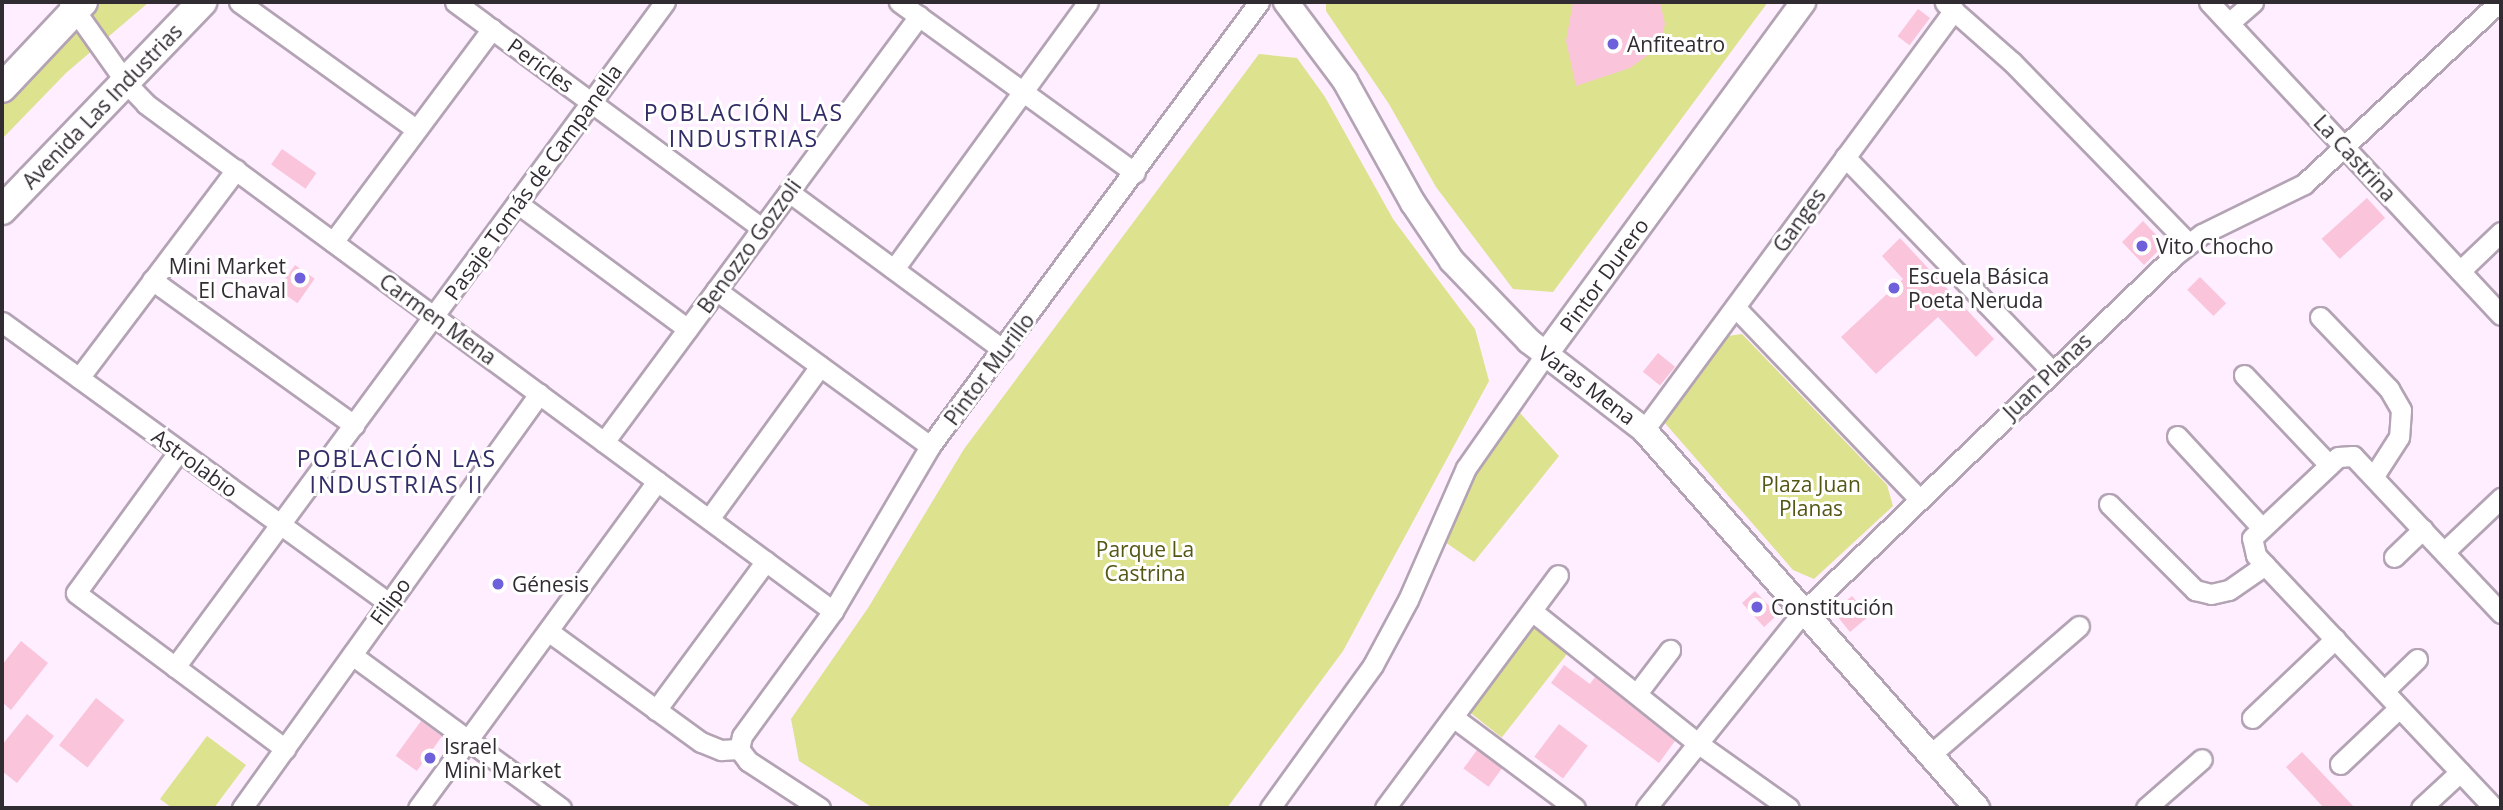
<!DOCTYPE html>
<html>
<head>
<meta charset="utf-8">
<style>
	body { margin:0 }
	#map { position:relative; width:2503px; height:810px; overflow:hidden; background:#feeeff; font-family:"Open Sans",sans-serif }
	div>[style] { position:absolute }
	[style*='--x'] { left:calc(var(--x)*1px); top:calc(var(--y)*1px); width:calc(var(--w)*1px); rotate:calc(var(--a)*1deg) }
	.green>* { inset:0; background:#dde28e; transform-origin:0 0 }
	.building>* { inset:0; background:#fac4db; transform-origin:0 0 }
	.roads { filter:drop-shadow(2px 0 #b3a3b4) drop-shadow(-2px 0 #b3a3b4) drop-shadow(0 2px #b3a3b4) drop-shadow(0 -2px #b3a3b4) }
	.minor>* { height:19px; margin:-9.5px; padding:0 9.5px; transform-origin:9.5px; border-radius:9.5px; background:#fff }
	.tertiary>* { height:24px; margin:-12px; padding:0 12px; transform-origin:12px; border-radius:12px; background:#fff }
	.secondary>* { height:28px; margin:-14px; padding:0 14px; transform-origin:14px; border-radius:14px; background:#fff }
	.dots>* { width:19px; height:19px; translate:-50% -50%; box-sizing:border-box; border:4px solid #fff; border-radius:50% }
	span { translate:-50% -50%; white-space:nowrap; text-align:center; line-height:1.15; -webkit-text-stroke:6px #fff; paint-order:stroke }
	.poi-label { font-size:21px; color:#312b32 }
	.left { translate:0 -50%; text-align:left }
	.right { translate:-100% -50%; text-align:right }
	.street-label { font-size:21px; color:#312b32 }
	.park-label { font-size:21px; color:#545614 }
	.neighbourhood-label { font-size:23px; color:#322c67; letter-spacing:2px }
	.frame { position:absolute; inset:0; border:4px solid #312b32; pointer-events:none }
</style>
</head>
<body>
<div id="map">
	<div class="green">
		<i style="clip-path:polygon(94px 2px,149px 2px,66px 73px,2px 139px,2px 99px)"></i>
		<i style="clip-path:polygon(1326px 2px,1768px 2px,1553px 292px,1513px 289px,1436px 187px,1389px 104px,1326px 11px)"></i>
		<i style="clip-path:polygon(1259px 54px,1297px 58px,1325px 97px,1393px 219px,1475px 329px,1489px 381px,1343px 651px,1227px 808px,873px 808px,799px 761px,791px 719px,868px 608px,964px 449px)"></i>
		<i style="clip-path:polygon(1742px 334px,1887px 485px,1893px 506px,1814px 579px,1793px 570px,1664px 422px,1728px 336px)"></i>
		<i style="clip-path:polygon(1520px 413px,1559px 456px,1474px 562px,1445px 542px,1481px 464px)"></i>
		<i style="left:1532px;top:624px;width:46px;height:108px;rotate:38deg"></i>
		<i style="clip-path:polygon(207px 736px,246px 765px,214px 808px,172px 808px,160px 799px)"></i>
	</div>
	<div class="building">
		<i style="clip-path:polygon(1573px 2px,1660px 2px,1665px 24px,1659px 47px,1630px 68px,1576px 86px,1566px 41px)"></i>
		<i style="left:1918px;top:9px;width:15px;height:34px;rotate:37deg"></i>
		<i style="left:282px;top:149px;width:42px;height:19px;rotate:35deg"></i>
		<i style="left:2367px;top:198px;width:27px;height:61px;rotate:48deg"></i>
		<i style="clip-path:polygon(2143px 221px,2160px 239px,2159px 250px,2144px 265px,2122px 242px)"></i>
		<i style="clip-path:polygon(1900px 238px,1994px 339px,1976px 357px,1938px 317px,1876px 374px,1841px 337px,1903px 279px,1882px 256px)"></i>
		<i style="left:295px;top:265px;width:24px;height:30px;rotate:35deg"></i>
		<i style="left:2200px;top:277px;width:37px;height:18px;rotate:45deg"></i>
		<i style="left:1658px;top:353px;width:22px;height:24px;rotate:39deg"></i>
		<i style="clip-path:polygon(1755px 591px,1773px 610px,1774px 618px,1764px 627px,1742px 603px)"></i>
		<i style="clip-path:polygon(1852px 596px,1869px 616px,1850px 632px,1837px 616px,1839px 607px)"></i>
		<i style="clip-path:polygon(21px 641px,48px 663px,11px 710px,2px 702px,2px 665px)"></i>
		<i style="clip-path:polygon(1564px 665px,1590px 684px,1595px 677px,1675px 741px,1659px 763px,1551px 683px)"></i>
		<i style="left:96px;top:698px;width:36px;height:60px;rotate:38deg"></i>
		<i style="clip-path:polygon(27px 714px,54px 736px,17px 783px,2px 771px,2px 745px)"></i>
		<i style="left:421px;top:721px;width:26px;height:43px;rotate:36deg"></i>
		<i style="left:1559px;top:724px;width:36px;height:41px;rotate:37deg"></i>
		<i style="left:1477px;top:750px;width:31px;height:23px;rotate:36deg"></i>
		<i style="clip-path:polygon(2302px 752px,2355px 808px,2324px 808px,2286px 767px)"></i>
	</div>
	<div class="roads">
		<div class="minor">
			<i style="--x:69;--y:2;--w:100;--a:54.7"></i>
			<i style="--x:127;--y:84;--w:28;--a:46"></i>
			<i style="--x:146;--y:104;--w:854;--a:36.43"></i>
			<i style="--x:239;--y:2;--w:218;--a:35.7"></i>
			<i style="--x:455;--y:2;--w:381;--a:36.4"></i>
			<i style="--x:899;--y:2;--w:291;--a:35.9"></i>
			<i style="--x:2209;--y:2;--w:428;--a:47"></i>
			<i style="--x:1945;--y:3;--w:89;--a:41.4"></i>
			<i style="--x:2012;--y:62;--w:252;--a:45.8"></i>
			<i style="--x:2229;--y:23;--w:32;--a:-41"></i>
			<i style="--x:1845;--y:157;--w:298;--a:46"></i>
			<i style="--x:789;--y:192;--w:266;--a:36.4"></i>
			<i style="--x:517;--y:203;--w:212;--a:36.4"></i>
			<i style="--x:333;--y:242;--w:266;--a:-53.3"></i>
			<i style="--x:894;--y:269;--w:330;--a:-54"></i>
			<i style="--x:2460;--y:271;--w:57;--a:-43.6"></i>
			<i style="--x:152;--y:280;--w:249;--a:35.7"></i>
			<i style="--x:716;--y:290;--w:265;--a:36.1"></i>
			<i style="--x:1735;--y:307;--w:266;--a:46.2"></i>
			<i style="--x:2320;--y:317;--w:100;--a:46.2"></i>
			<i style="--x:2389;--y:389;--w:24;--a:60"></i>
			<i style="--x:2401;--y:410;--w:27;--a:94"></i>
			<i style="--x:2399;--y:437;--w:46;--a:122.7"></i>
			<i style="--x:2;--y:322;--w:478;--a:36"></i>
			<i style="--x:2244;--y:375;--w:124;--a:46.6"></i>
			<i style="--x:79;--y:378;--w:261;--a:-53"></i>
			<i style="--x:1644;--y:430;--w:522;--a:-53.57"></i>
			<i style="--x:2177;--y:436;--w:124;--a:47.3"></i>
			<i style="--x:604;--y:442;--w:530;--a:-53.52"></i>
			<i style="--x:179;--y:451;--w:175;--a:126"></i>
			<i style="--x:76;--y:593;--w:261;--a:36.7"></i>
			<i style="--x:2109;--y:504;--w:122;--a:45"></i>
			<i style="--x:2195;--y:590;--w:16;--a:14"></i>
			<i style="--x:2211;--y:594;--w:18;--a:-13"></i>
			<i style="--x:2229;--y:590;--w:44;--a:-34.8"></i>
			<i style="--x:709;--y:519;--w:189;--a:-54"></i>
			<i style="--x:2444;--y:552;--w:79;--a:-43.5"></i>
			<i style="--x:2394;--y:557;--w:40;--a:-44"></i>
			<i style="--x:1532;--y:611;--w:210;--a:38.6"></i>
			<i style="--x:1696;--y:742;--w:114;--a:35.4"></i>
			<i style="--x:548;--y:631;--w:189;--a:36"></i>
			<i style="--x:701;--y:742;--w:22;--a:22"></i>
			<i style="--x:721;--y:750;--w:18;--a:-3"></i>
			<i style="--x:352;--y:655;--w:259;--a:36.2"></i>
			<i style="--x:175;--y:667;--w:826;--a:-53.62"></i>
			<i style="--x:2384;--y:691;--w:46;--a:-44.1"></i>
			<i style="--x:1638;--y:692;--w:53;--a:-52.7"></i>
			<i style="--x:656;--y:710;--w:185;--a:-53.6"></i>
			<i style="--x:1453;--y:717;--w:152;--a:36.7"></i>
			<i style="--x:2252;--y:718;--w:115;--a:-43.6"></i>
			<i style="--x:739;--y:749;--w:13;--a:-77"></i>
			<i style="--x:742;--y:736;--w:155;--a:-53.9"></i>
			<i style="--x:833;--y:611;--w:191;--a:-59.5"></i>
			<i style="--x:930;--y:446;--w:553;--a:-53.46"></i>
			<i style="--x:739;--y:749;--w:15;--a:53"></i>
			<i style="--x:748;--y:761;--w:86;--a:33.1"></i>
			<i style="--x:1930;--y:755;--w:197;--a:-40.9"></i>
			<i style="--x:2340;--y:764;--w:81;--a:-43.5"></i>
			<i style="--x:242;--y:808;--w:510;--a:-54.34"></i>
			<i style="--x:418;--y:808;--w:405;--a:-53.8"></i>
			<i style="--x:1270;--y:808;--w:176;--a:-54.2"></i>
			<i style="--x:1373;--y:665;--w:74;--a:-61.7"></i>
			<i style="--x:1408;--y:600;--w:144;--a:-66.3"></i>
			<i style="--x:1466;--y:468;--w:138;--a:-55"></i>
			<i style="--x:1385;--y:808;--w:290;--a:-53.4"></i>
			<i style="--x:1646;--y:808;--w:253;--a:-51.3"></i>
			<i style="--x:1804;--y:611;--w:514;--a:-43.82"></i>
			<i style="--x:2175;--y:255;--w:34;--a:-38"></i>
			<i style="--x:2202;--y:234;--w:114;--a:-26.1"></i>
			<i style="--x:2304;--y:184;--w:267;--a:-43"></i>
			<i style="--x:2146;--y:808;--w:74;--a:-41.2"></i>
			<i style="--x:2421;--y:808;--w:53;--a:-42.7"></i>
			<i style="--x:2494;--y:808;--w:347;--a:-133.3"></i>
			<i style="--x:2256;--y:555;--w:17;--a:-103"></i>
			<i style="--x:2252;--y:538;--w:118;--a:-43.3"></i>
			<i style="--x:2338;--y:457;--w:15;--a:-4"></i>
			<i style="--x:2353;--y:456;--w:216;--a:46.7"></i>
		</div>
		<div class="tertiary">
			<i style="--x:1286;--y:2;--w:99;--a:53.2"></i>
			<i style="--x:1345;--y:81;--w:140;--a:60.9"></i>
			<i style="--x:1413;--y:203;--w:70;--a:56.1"></i>
			<i style="--x:1452;--y:261;--w:111;--a:46.1"></i>
			<i style="--x:1529;--y:341;--w:145;--a:37.7"></i>
			<i style="--x:1644;--y:430;--w:504;--a:48.62"></i>
			<i style="--x:1545;--y:355;--w:437;--a:-53.8"></i>
		</div>
		<div class="secondary">
			<i style="--x:2;--y:88;--w:118;--a:-46.7"></i>
			<i style="--x:2;--y:210;--w:289;--a:-46.1"></i>
		</div>
	</div>
	<div class="dots">
		<i style="left:1613px;top:44px;background:#6e60da"></i>
		<i style="left:2142px;top:246px;background:#6e60da"></i>
		<i style="left:300px;top:278px;background:#6e60da"></i>
		<i style="left:1894px;top:288px;background:#6e60da"></i>
		<i style="left:498px;top:584px;background:#6e60da"></i>
		<i style="left:1757px;top:607px;background:#6e60da"></i>
		<i style="left:430px;top:758px;background:#6e60da"></i>
	</div>
	<div class="poi-label">
		<span class="left" style="left:1627px;top:44px">Anfiteatro</span>
		<span class="left" style="left:2156px;top:246px">Vito Chocho</span>
		<span class="right" style="left:286px;top:278px">Mini Market<br>El Chaval</span>
		<span class="left" style="left:1908px;top:288px">Escuela Básica<br>Poeta Neruda</span>
		<span class="left" style="left:512px;top:584px">Génesis</span>
		<span class="left" style="left:1771px;top:607px">Constitución</span>
		<span class="left" style="left:444px;top:758px">Israel<br>Mini Market</span>
	</div>
	<div class="street-label">
		<span style="left:541px;top:65px;rotate:36deg">Pericles</span>
		<span style="left:102px;top:106px;rotate:-46deg">Avenida Las Industrias</span>
		<span style="left:2355px;top:158px;rotate:47deg">La Castrina</span>
		<span style="left:533px;top:182px;rotate:-54deg">Pasaje Tomás de Campanella</span>
		<span style="left:1799px;top:220px;rotate:-54deg">Ganges</span>
		<span style="left:749px;top:246px;rotate:-54deg">Benozzo Gozzoli</span>
		<span style="left:1604px;top:275px;rotate:-54deg">Pintor Durero</span>
		<span style="left:438px;top:319px;rotate:36deg">Carmen Mena</span>
		<span style="left:989px;top:369px;rotate:-53deg">Pintor Murillo</span>
		<span style="left:2047px;top:376px;rotate:-44deg">Juan Planas</span>
		<span style="left:1587px;top:385px;rotate:37deg">Varas Mena</span>
		<span style="left:195px;top:463px;rotate:36deg">Astrolabio</span>
		<span style="left:390px;top:601px;rotate:-54deg">Filipo</span>
	</div>
	<div class="park-label">
		<span style="left:1811px;top:496px">Plaza Juan<br>Planas</span>
		<span style="left:1145px;top:561px">Parque La<br>Castrina</span>
	</div>
	<div class="neighbourhood-label">
		<span style="left:744px;top:125px">POBLACIÓN LAS<br>INDUSTRIAS</span>
		<span style="left:397px;top:471px">POBLACIÓN LAS<br>INDUSTRIAS II</span>
	</div>
	<div class="frame"></div>
</div>
</body>
</html>
